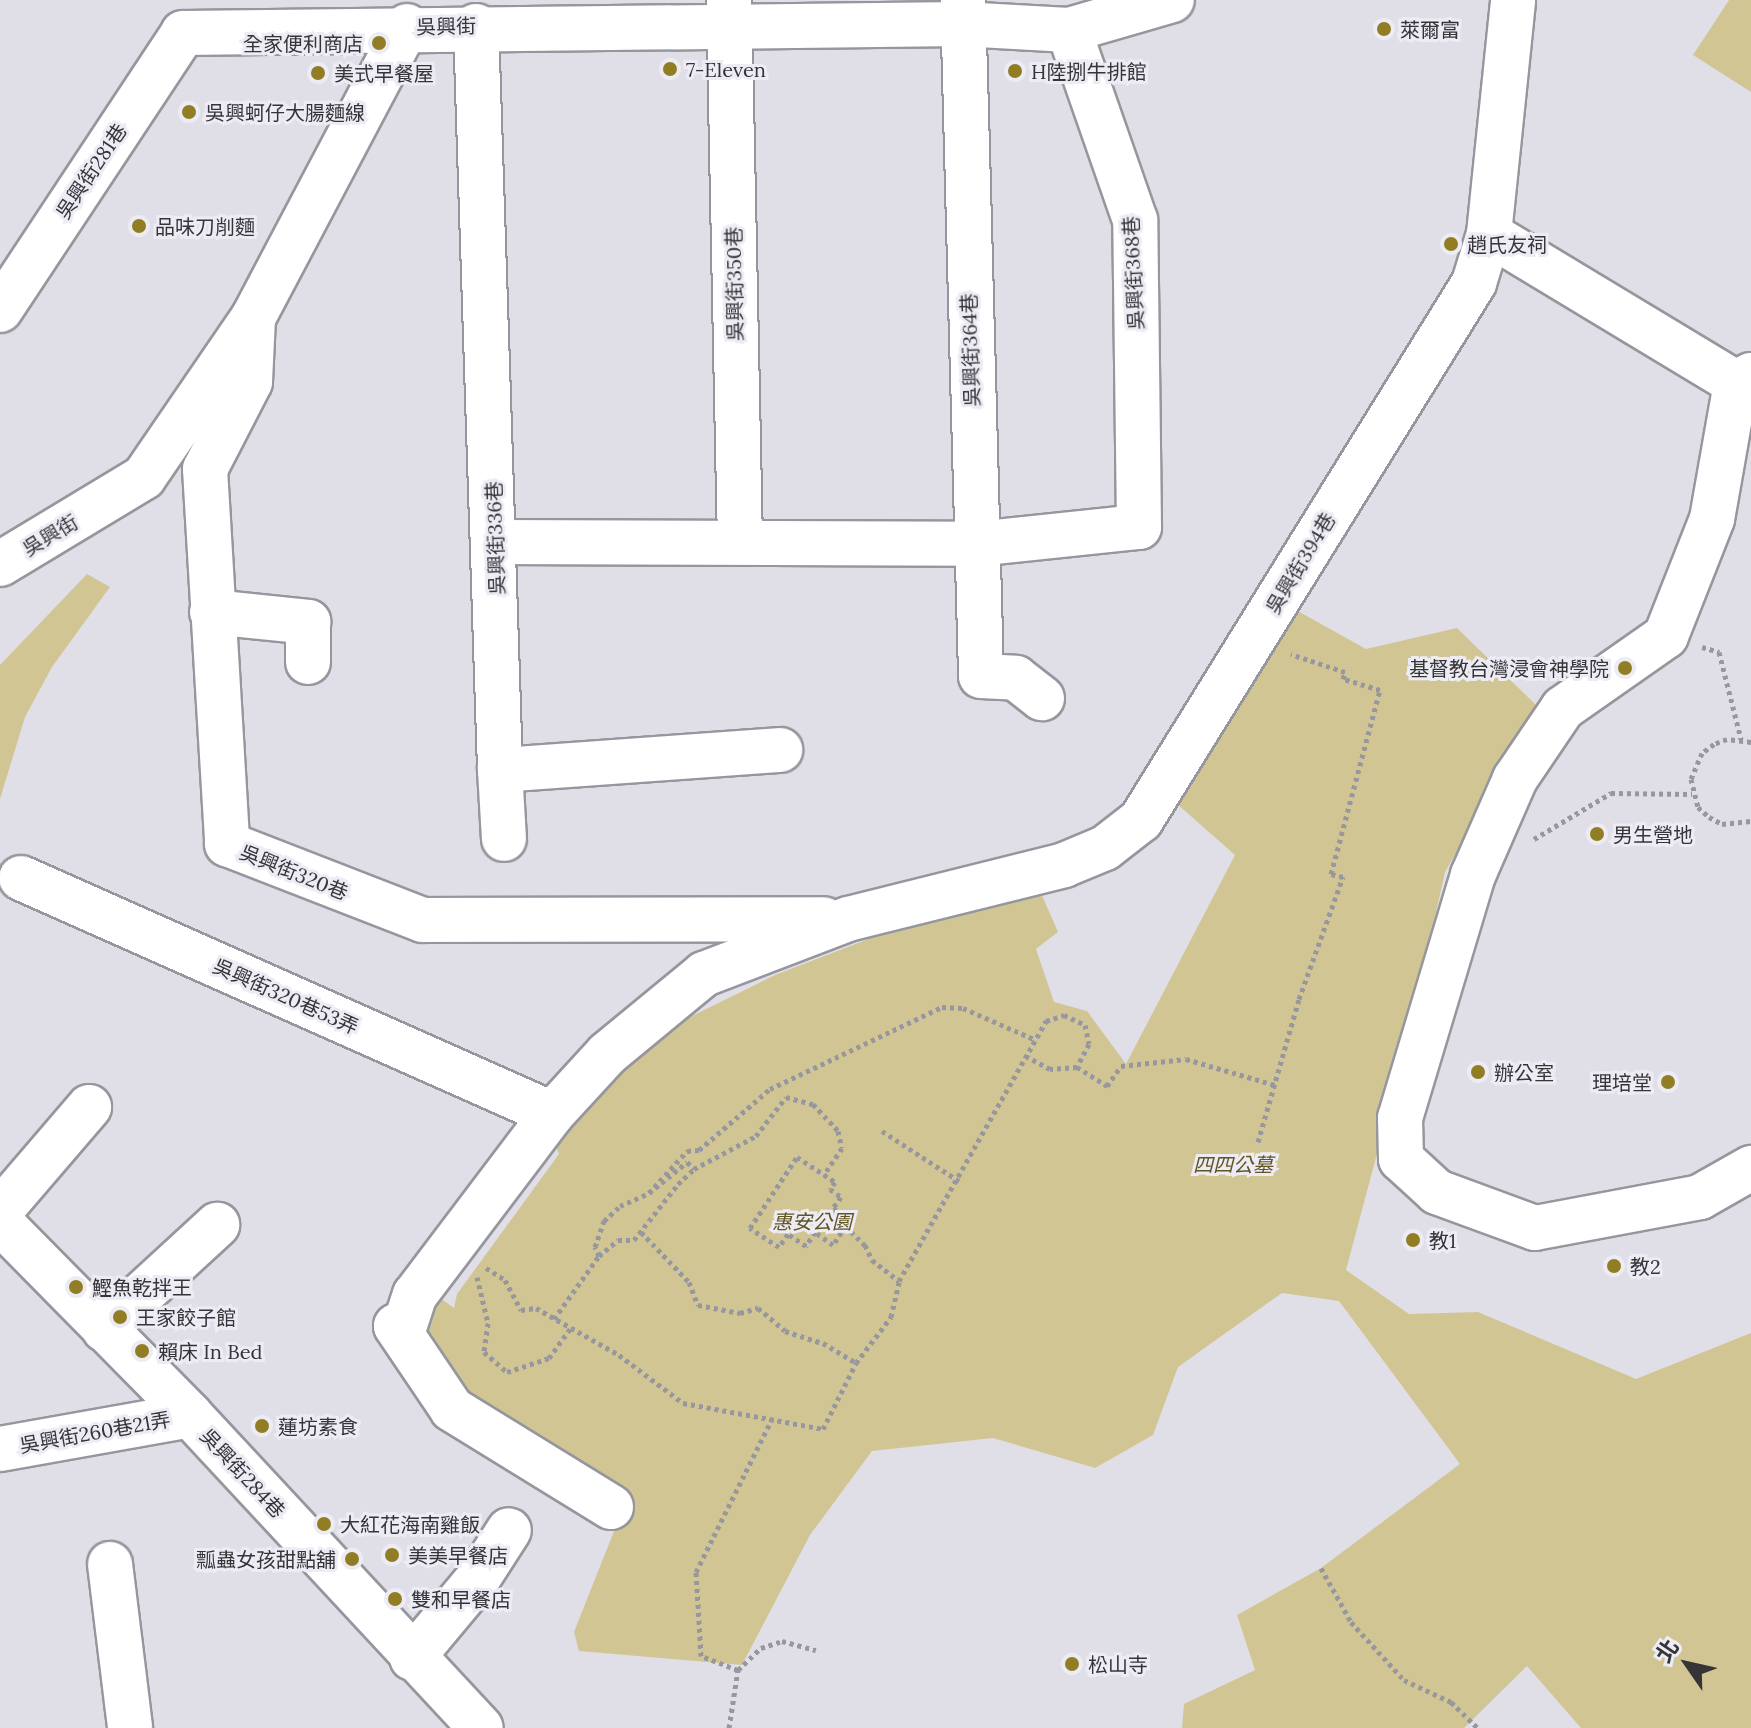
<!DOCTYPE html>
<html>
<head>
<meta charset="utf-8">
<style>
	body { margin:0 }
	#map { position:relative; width:1751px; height:1728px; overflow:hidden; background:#e0dfe8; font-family:Lora,"Noto Sans TC",serif }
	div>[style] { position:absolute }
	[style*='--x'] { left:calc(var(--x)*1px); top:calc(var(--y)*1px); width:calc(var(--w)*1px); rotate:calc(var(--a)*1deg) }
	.green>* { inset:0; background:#d1c693 }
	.path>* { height:5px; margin-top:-2.5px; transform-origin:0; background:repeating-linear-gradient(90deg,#98979e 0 4px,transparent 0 8px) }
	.roads { filter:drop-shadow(2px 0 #96969e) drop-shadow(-2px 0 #96969e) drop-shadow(0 2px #96969e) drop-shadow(0 -2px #96969e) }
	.minor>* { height:44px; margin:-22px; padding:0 22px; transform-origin:22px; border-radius:22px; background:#fff }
	.dots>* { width:22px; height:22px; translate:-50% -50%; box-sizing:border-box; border:4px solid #edecf5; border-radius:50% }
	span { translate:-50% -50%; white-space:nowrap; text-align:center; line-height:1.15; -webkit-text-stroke:6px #edecf5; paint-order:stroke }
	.street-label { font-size:20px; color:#353538 }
	.poi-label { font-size:20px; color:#353538 }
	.left { translate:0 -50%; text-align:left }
	.right { translate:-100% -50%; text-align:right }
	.park-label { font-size:20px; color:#615523; font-style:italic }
	.north { position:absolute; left:1647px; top:1624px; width:80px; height:80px; -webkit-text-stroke:6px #edecf5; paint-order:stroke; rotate:304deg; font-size:22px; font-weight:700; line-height:32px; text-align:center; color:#353538 }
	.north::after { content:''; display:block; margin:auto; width:28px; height:36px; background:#353538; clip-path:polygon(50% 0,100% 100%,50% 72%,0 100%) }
</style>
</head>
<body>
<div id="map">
	<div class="green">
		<i style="clip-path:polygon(1729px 0,1751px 0,1751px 92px,1693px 55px)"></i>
		<i style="clip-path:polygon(87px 574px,110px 587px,52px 667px,25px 717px,0 799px,0 665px)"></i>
		<i style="clip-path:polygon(1296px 610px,1366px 649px,1457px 628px,1539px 708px,1445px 872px,1409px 1034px,1346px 1270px,1409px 1314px,1478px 1312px,1636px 1379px,1751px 1333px,1751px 1728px,1581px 1728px,1527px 1666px,1464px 1728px,1182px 1728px,1184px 1704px,1255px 1670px,1237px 1615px,1321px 1568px,1460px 1464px,1339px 1301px,1282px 1293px,1178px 1367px,1153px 1435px,1095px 1468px,993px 1438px,872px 1451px,810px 1535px,742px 1665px,579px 1651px,574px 1632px,622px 1511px,412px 1364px,412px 1278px,454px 1308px,457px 1294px,559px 1154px,554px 1142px,651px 1044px,686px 1019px,775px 975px,871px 938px,1041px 893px,1058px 932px,1036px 949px,1054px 1002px,1087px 1011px,1126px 1064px,1235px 855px,1176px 803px)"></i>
	</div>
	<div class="path">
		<i style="--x:1702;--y:647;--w:18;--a:16"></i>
		<i style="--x:1719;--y:652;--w:90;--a:75.8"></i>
		<i style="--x:1751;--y:742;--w:24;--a:-173"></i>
		<i style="--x:1727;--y:739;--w:14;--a:159"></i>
		<i style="--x:1714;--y:744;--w:15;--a:143"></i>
		<i style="--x:1702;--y:753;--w:28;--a:113"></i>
		<i style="--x:1691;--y:779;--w:29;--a:76"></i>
		<i style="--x:1698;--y:807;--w:15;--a:42"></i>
		<i style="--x:1709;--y:817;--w:15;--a:28"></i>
		<i style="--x:1722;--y:824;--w:29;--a:-6"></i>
		<i style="--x:1534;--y:839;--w:90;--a:-30.9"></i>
		<i style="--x:1611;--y:793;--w:81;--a:0.7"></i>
		<i style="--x:1077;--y:1067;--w:36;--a:32"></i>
		<i style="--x:1107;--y:1086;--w:24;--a:-55"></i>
		<i style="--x:1121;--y:1066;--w:65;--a:-6.1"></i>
		<i style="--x:1186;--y:1059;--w:93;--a:16.3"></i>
		<i style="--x:882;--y:1131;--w:92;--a:33"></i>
		<i style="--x:1258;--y:1142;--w:149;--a:-74"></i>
		<i style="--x:1299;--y:999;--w:130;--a:-70.2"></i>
		<i style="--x:1343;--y:877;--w:12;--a:-166"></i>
		<i style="--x:1331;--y:874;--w:190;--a:-75.1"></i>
		<i style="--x:1380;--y:690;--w:39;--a:-163"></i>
		<i style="--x:1343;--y:679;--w:7;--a:-74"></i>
		<i style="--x:1345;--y:672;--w:57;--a:-161.6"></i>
		<i style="--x:797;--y:1157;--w:45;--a:33.3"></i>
		<i style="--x:835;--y:1182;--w:9;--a:126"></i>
		<i style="--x:830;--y:1189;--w:14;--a:36"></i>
		<i style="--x:841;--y:1197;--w:14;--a:126"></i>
		<i style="--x:833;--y:1208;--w:20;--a:33"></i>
		<i style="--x:850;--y:1219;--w:31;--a:123"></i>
		<i style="--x:833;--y:1245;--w:22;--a:-144"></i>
		<i style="--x:815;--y:1232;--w:17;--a:123"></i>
		<i style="--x:806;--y:1246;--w:22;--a:-146"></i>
		<i style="--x:788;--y:1234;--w:16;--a:125"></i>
		<i style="--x:779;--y:1247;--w:35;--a:-147"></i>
		<i style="--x:750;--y:1228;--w:85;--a:-56.5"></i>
		<i style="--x:649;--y:1193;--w:57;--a:-47.9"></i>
		<i style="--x:687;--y:1151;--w:12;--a:-5"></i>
		<i style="--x:699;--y:1150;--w:94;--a:-40.7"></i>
		<i style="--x:770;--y:1089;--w:191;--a:-25.5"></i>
		<i style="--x:942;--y:1007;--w:21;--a:3"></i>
		<i style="--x:963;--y:1008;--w:80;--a:23.7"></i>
		<i style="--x:845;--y:1226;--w:28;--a:44"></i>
		<i style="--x:865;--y:1245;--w:17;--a:65"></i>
		<i style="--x:872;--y:1260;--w:34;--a:38"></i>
		<i style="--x:641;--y:1232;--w:69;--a:46.2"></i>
		<i style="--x:689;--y:1282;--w:25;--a:69"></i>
		<i style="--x:698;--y:1305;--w:43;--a:10.8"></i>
		<i style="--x:740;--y:1313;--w:19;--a:-16"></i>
		<i style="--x:758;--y:1308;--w:35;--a:40"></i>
		<i style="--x:785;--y:1331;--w:40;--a:18"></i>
		<i style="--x:823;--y:1343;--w:39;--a:31"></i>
		<i style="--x:599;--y:1256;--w:10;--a:-114"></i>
		<i style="--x:595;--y:1247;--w:28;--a:-71"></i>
		<i style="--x:604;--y:1221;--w:22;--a:-43"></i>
		<i style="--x:620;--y:1206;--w:32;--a:-24"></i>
		<i style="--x:649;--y:1193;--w:49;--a:-39.2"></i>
		<i style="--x:687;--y:1162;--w:10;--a:45"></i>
		<i style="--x:486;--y:1268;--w:22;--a:32"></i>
		<i style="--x:505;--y:1280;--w:34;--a:62"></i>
		<i style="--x:521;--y:1310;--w:15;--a:-8"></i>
		<i style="--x:536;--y:1308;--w:95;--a:29.5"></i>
		<i style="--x:619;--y:1355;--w:80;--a:36.9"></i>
		<i style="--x:683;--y:1403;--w:142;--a:10.5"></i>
		<i style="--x:823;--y:1429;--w:74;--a:-63.4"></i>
		<i style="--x:856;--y:1363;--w:58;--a:-52.7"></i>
		<i style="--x:891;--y:1317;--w:37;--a:-77"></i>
		<i style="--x:899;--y:1281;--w:299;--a:-60.5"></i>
		<i style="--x:1046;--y:1021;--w:19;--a:-18"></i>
		<i style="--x:1064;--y:1015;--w:23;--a:25"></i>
		<i style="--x:1085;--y:1025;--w:19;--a:78"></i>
		<i style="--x:1089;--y:1044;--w:26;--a:118"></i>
		<i style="--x:1077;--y:1067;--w:27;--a:176"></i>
		<i style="--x:1050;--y:1069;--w:26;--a:-152"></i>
		<i style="--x:477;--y:1277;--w:47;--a:76.6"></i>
		<i style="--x:488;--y:1323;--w:29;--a:98"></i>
		<i style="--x:484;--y:1352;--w:30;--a:41"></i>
		<i style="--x:507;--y:1372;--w:44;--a:-18.4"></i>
		<i style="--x:549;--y:1358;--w:37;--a:-54"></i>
		<i style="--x:554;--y:1319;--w:77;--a:-54.5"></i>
		<i style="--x:599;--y:1256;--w:25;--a:-40"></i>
		<i style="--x:618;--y:1240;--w:16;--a:0"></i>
		<i style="--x:634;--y:1240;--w:71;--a:-51.8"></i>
		<i style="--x:678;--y:1184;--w:22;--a:-43"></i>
		<i style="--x:694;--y:1169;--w:70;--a:-28"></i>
		<i style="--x:756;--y:1136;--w:49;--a:-52.4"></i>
		<i style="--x:786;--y:1097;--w:28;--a:15"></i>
		<i style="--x:813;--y:1104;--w:37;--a:47"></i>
		<i style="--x:838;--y:1131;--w:17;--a:77"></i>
		<i style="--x:842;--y:1148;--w:32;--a:124"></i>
		<i style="--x:1321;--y:1568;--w:62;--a:60.9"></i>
		<i style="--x:1351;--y:1622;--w:79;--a:47.6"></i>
		<i style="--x:1404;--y:1680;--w:52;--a:25.1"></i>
		<i style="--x:1451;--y:1702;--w:37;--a:44"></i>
		<i style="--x:738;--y:1670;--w:32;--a:-44"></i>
		<i style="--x:761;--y:1648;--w:22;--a:-18"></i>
		<i style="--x:782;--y:1641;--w:35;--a:15"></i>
		<i style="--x:729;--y:1728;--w:59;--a:-81.2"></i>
		<i style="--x:738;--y:1670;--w:40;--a:-159"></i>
		<i style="--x:701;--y:1656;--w:84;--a:-93.4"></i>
		<i style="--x:696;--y:1572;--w:171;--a:-63.6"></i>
	</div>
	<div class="roads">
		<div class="minor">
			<i style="--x:729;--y:0;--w:542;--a:88.84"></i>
			<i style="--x:963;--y:0;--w:676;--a:88.47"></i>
			<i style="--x:981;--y:676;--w:35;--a:3"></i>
			<i style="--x:1016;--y:678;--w:33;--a:38"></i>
			<i style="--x:476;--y:26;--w:744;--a:88.15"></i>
			<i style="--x:500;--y:770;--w:281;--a:-4.1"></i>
			<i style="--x:183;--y:33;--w:778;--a:-0.66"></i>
			<i style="--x:961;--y:24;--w:108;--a:3.2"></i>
			<i style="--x:1069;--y:30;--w:107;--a:-16.2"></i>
			<i style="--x:1489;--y:234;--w:288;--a:31.1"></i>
			<i style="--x:0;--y:310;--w:332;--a:-56.5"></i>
			<i style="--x:253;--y:318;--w:64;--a:92.7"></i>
			<i style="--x:250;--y:382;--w:98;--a:117.3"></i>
			<i style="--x:205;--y:469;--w:376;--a:86.6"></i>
			<i style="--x:227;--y:844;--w:210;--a:21.2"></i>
			<i style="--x:423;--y:920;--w:401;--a:-0.1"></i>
			<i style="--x:1751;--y:375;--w:17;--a:152"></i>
			<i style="--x:1736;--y:383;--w:138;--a:100"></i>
			<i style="--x:1712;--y:519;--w:126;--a:111.5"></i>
			<i style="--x:1666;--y:636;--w:126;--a:145"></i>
			<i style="--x:1563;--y:708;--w:86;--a:124.1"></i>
			<i style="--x:1515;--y:779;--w:105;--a:113.6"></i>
			<i style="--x:1473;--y:875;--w:254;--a:106.7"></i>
			<i style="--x:1400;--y:1118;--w:41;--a:88.6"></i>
			<i style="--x:1401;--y:1159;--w:49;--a:42.5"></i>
			<i style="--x:1437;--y:1192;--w:104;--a:20.2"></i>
			<i style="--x:1535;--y:1228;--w:168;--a:-10.6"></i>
			<i style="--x:1700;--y:1197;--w:59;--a:-29.6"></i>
			<i style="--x:495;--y:542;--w:481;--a:0.2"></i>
			<i style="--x:976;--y:544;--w:164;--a:-6"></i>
			<i style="--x:1139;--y:527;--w:307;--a:-90.7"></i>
			<i style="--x:1135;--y:220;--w:201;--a:-109.2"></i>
			<i style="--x:0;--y:564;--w:168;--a:-31.1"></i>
			<i style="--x:144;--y:477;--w:193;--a:-55.6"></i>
			<i style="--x:253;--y:318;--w:330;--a:-62.2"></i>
			<i style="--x:212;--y:612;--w:97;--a:5.9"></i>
			<i style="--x:308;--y:622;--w:40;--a:90"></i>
			<i style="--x:500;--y:770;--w:69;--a:86.7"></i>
			<i style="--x:21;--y:878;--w:581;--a:23.96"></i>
			<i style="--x:0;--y:1211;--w:137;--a:-49.4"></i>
			<i style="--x:0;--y:1222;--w:271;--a:45.4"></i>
			<i style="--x:190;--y:1415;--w:427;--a:47.1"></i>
			<i style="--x:104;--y:1329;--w:154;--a:-42.6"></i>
			<i style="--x:0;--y:1449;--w:193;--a:-10.1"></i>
			<i style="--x:611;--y:1507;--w:187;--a:-148.4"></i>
			<i style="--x:452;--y:1409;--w:100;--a:-124"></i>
			<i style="--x:396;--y:1326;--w:8;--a:14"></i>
			<i style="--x:404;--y:1328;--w:35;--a:-72"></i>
			<i style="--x:415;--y:1295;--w:227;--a:-52.9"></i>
			<i style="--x:552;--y:1114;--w:81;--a:-47.5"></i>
			<i style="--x:607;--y:1054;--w:126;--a:-39.5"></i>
			<i style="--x:704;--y:974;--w:154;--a:-20.9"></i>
			<i style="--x:848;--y:919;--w:223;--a:-14"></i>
			<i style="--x:1064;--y:865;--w:44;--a:-22.5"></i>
			<i style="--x:1105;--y:848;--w:46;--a:-37.9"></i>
			<i style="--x:1141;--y:820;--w:632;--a:-58.2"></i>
			<i style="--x:1474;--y:283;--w:51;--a:-73"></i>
			<i style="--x:1489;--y:234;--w:235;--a:-84.1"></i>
			<i style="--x:110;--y:1564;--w:165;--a:83"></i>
			<i style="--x:412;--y:1658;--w:102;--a:-50.2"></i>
			<i style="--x:477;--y:1580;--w:59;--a:-57.4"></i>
		</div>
	</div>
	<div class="dots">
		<i style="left:1384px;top:29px;background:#917e24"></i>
		<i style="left:379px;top:43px;background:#917e24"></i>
		<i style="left:670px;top:69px;background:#917e24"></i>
		<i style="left:1015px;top:71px;background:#917e24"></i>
		<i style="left:318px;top:73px;background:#917e24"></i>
		<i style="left:189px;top:112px;background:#917e24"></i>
		<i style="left:139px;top:226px;background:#917e24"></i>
		<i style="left:1451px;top:244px;background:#917e24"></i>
		<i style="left:1625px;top:668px;background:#917e24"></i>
		<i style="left:1597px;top:834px;background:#917e24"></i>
		<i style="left:1478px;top:1072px;background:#917e24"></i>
		<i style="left:1668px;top:1082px;background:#917e24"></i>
		<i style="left:1413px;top:1240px;background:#917e24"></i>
		<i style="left:1614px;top:1266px;background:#917e24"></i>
		<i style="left:76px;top:1287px;background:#917e24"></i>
		<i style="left:120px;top:1317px;background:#917e24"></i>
		<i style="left:142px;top:1351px;background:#917e24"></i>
		<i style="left:262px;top:1426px;background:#917e24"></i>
		<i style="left:324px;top:1524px;background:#917e24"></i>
		<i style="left:392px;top:1555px;background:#917e24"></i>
		<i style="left:352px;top:1559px;background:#917e24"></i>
		<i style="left:395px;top:1599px;background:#917e24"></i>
		<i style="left:1072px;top:1664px;background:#917e24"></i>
	</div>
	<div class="street-label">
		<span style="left:446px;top:26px;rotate:-1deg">吳興街</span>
		<span style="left:91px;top:171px;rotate:-56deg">吳興街281巷</span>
		<span style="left:1133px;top:273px;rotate:-93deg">吳興街368巷</span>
		<span style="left:734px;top:284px;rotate:-91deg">吳興街350巷</span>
		<span style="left:970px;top:350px;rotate:-92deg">吳興街364巷</span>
		<span style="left:50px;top:535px;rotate:-31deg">吳興街</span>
		<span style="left:495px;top:538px;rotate:-92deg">吳興街336巷</span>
		<span style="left:1300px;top:563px;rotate:-59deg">吳興街394巷</span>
		<span style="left:294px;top:872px;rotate:22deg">吳興街320巷</span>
		<span style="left:286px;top:996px;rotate:24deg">吳興街320巷53弄</span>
		<span style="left:95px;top:1432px;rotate:-10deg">吳興街260巷21弄</span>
		<span style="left:243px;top:1473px;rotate:47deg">吳興街284巷</span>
	</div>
	<div class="poi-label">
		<span class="left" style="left:1400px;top:29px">萊爾富</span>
		<span class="right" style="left:363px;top:43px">全家便利商店</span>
		<span class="left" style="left:686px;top:69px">7-Eleven</span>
		<span class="left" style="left:1031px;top:71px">H陸捌牛排館</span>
		<span class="left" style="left:334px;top:73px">美式早餐屋</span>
		<span class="left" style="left:205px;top:112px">吳興蚵仔大腸麵線</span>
		<span class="left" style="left:155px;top:226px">品味刀削麵</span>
		<span class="left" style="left:1467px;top:244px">趙氏友祠</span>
		<span class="right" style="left:1609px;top:668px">基督教台灣浸會神學院</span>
		<span class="left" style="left:1613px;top:834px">男生營地</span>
		<span class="left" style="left:1494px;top:1072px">辦公室</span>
		<span class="right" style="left:1652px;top:1082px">理培堂</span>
		<span class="left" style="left:1429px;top:1240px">教1</span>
		<span class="left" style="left:1630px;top:1266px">教2</span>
		<span class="left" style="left:92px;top:1287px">鰹魚乾拌王</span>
		<span class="left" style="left:136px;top:1317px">王家餃子館</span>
		<span class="left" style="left:158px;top:1351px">賴床 In Bed</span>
		<span class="left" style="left:278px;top:1426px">蓮坊素食</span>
		<span class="left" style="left:340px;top:1524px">大紅花海南雞飯</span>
		<span class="left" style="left:408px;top:1555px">美美早餐店</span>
		<span class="right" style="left:336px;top:1559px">瓢蟲女孩甜點舖</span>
		<span class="left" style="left:411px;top:1599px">雙和早餐店</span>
		<span class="left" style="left:1088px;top:1664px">松山寺</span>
	</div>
	<div class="park-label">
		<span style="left:1233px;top:1164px">四四公墓</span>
		<span style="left:812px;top:1221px">惠安公園</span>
	</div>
	<div class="north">北</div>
</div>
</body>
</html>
